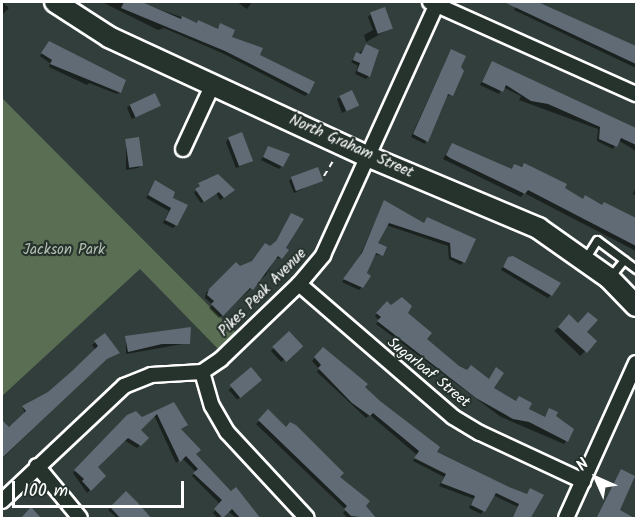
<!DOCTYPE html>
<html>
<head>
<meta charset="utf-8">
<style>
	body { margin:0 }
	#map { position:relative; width:638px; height:520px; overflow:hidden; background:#323e3b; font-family:Kalam,sans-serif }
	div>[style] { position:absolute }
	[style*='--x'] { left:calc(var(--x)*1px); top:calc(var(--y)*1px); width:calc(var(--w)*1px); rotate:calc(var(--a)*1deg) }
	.green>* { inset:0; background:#596e52 }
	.shadow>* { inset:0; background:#0007; transform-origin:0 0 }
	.building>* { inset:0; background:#606b75; transform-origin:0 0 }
	.path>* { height:2px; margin-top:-1px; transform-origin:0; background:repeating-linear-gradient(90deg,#fff 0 6px,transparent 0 10.5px) }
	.roads { filter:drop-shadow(2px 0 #fff) drop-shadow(-2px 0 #fff) drop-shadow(0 2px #fff) drop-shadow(0 -2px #fff) }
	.service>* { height:7px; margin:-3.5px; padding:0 3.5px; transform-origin:3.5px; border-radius:3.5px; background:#26332d }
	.minor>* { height:14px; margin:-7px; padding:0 7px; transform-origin:7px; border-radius:7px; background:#26332d }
	.secondary>* { height:20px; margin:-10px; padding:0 10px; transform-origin:10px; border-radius:10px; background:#26332d }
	span { translate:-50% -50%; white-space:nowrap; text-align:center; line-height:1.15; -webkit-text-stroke:4.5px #26332d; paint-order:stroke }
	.street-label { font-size:15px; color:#fff }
	.park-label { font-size:15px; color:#b4beb1 }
	.frame { position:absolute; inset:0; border:3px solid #fff; pointer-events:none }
	.north { position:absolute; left:566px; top:448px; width:60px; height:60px; -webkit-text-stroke:4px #26332d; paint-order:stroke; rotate:315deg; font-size:16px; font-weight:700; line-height:24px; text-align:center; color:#fff }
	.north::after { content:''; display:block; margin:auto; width:21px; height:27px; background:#fff; clip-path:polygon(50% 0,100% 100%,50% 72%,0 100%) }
	.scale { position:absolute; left:12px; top:481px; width:172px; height:27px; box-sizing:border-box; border:3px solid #fff; border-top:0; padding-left:8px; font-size:18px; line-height:21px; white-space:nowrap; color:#fff; -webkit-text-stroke:4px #26332d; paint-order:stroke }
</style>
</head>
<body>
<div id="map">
	<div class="green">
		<i style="clip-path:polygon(2px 98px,238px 335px,221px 352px,140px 269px,2px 396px)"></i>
	</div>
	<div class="shadow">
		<i style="clip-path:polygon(2px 2px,9px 8px,2px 15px)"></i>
		<i style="clip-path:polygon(102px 2px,139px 2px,217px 30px,221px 25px,230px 37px,308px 93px,305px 96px,222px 53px,164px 28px,158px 30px)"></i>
		<i style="clip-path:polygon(237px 2px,252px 2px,247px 9px)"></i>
		<i style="clip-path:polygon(518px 2px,538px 2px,636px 49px,636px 68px,514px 10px)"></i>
		<i style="clip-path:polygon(371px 14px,391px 28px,366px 42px,364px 35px,373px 30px,368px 17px)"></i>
		<i style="clip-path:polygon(47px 46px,120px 92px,117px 94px,89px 83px,87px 85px,49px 67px,50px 63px,40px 56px)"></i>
		<i style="clip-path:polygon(366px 46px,369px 76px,366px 79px,355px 74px,358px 66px,351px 62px)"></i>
		<i style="clip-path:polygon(449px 54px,451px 95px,445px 96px,425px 144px,411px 137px)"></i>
		<i style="clip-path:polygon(491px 64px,636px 129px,636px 151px,618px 140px,613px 149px,597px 141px,598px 129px,519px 100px,521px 96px,503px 87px,499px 94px,480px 85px)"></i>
		<i style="clip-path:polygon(352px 92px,357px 105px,342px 113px,337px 99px)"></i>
		<i style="clip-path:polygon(130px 105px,159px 106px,132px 119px,127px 108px)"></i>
		<i style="clip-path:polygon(228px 139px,251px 161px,248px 163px,236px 168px,226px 142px)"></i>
		<i style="clip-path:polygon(126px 140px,141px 165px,138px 168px,126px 170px)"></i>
		<i style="clip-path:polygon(452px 145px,510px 170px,524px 165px,583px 200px,602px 206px,604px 204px,636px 220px,636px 251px,524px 193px,521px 197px,443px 159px)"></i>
		<i style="clip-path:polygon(269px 148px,282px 166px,279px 169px,261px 160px)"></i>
		<i style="clip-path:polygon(207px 178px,210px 182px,231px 193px,220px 200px,216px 193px,201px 203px,194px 193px)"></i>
		<i style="clip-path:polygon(292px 178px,321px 180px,294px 193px,289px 181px)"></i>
		<i style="clip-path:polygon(155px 182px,171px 199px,176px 225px,173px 228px,163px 223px,169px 211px,146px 198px)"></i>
		<i style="clip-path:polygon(636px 186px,636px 196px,633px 194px)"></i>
		<i style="clip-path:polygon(384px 202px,423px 224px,427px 219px,474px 240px,463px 262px,461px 265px,449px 259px,448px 246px,386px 225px,376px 244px,381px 255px,374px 255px,362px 287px,359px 290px,342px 282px,359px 258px)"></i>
		<i style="clip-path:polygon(291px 214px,302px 220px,281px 258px,275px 259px,266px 275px,219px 318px,209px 308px,213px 305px,205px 298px,206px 293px,236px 264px,240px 268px,252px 263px,274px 244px)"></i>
		<i style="clip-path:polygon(508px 259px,551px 295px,548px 298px,501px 270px)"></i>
		<i style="clip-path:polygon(387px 303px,406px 313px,425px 339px,458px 367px,544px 418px,549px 410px,566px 441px,564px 444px,501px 417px,376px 324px,379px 320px,375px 316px)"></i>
		<i style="left:569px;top:316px;width:36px;height:21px;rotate:44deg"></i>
		<i style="clip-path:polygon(190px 329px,188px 343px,126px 354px,126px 337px)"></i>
		<i style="clip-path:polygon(289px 333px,299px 349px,281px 362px,271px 351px)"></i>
		<i style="clip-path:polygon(105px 335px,118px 353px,103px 361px,2px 459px,2px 433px,25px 414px,23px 408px,49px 393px,96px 350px,92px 345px)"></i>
		<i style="clip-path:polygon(323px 349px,435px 453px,508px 489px,526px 495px,530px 490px,527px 518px,512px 518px,518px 507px,493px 495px,481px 514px,469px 508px,474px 499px,439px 486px,444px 477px,413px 461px,417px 455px,370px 415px,366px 418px,317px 372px,319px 369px,312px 361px)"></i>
		<i style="left:251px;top:370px;width:13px;height:30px;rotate:48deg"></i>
		<i style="clip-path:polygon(174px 403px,179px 430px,194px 454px,259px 518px,236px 518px,228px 511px,218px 518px,213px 513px,220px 504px,192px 476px,196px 472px,182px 458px,176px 463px,154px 415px,139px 430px,147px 438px,137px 448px,124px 440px,96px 467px,104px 476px,87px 493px,73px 473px,128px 417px,142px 419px)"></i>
		<i style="clip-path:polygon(268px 412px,338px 477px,375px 518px,348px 518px,343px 513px,346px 510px,256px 424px)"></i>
		<i style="clip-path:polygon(126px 493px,149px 518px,117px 518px,108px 510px)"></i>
	</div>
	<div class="building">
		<i style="clip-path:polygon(124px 2px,142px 2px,181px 19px,182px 16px,197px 23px,198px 20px,218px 29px,220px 23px,235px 30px,232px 37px,263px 48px,260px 55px,315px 82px,309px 94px,225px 51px,121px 8px)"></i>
		<i style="clip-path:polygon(504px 2px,538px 2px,636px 46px,636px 64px)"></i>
		<i style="left:385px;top:7px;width:23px;height:16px;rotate:70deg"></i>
		<i style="clip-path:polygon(49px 41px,126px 80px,121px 93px,50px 64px,52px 60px,41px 53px)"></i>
		<i style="clip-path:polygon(366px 44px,379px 50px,370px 77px,357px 71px,360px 63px,353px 60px,356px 52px,361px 54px)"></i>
		<i style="clip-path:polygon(451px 49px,466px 56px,461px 67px,464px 71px,453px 96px,448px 94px,428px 142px,413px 134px)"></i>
		<i style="clip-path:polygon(492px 61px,636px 128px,636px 145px,621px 138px,617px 147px,599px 139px,600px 127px,548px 104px,531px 101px,506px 85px,503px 92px,482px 82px)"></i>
		<i style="left:352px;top:90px;width:17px;height:14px;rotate:65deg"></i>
		<i style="left:155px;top:93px;width:14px;height:28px;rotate:65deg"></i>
		<i style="left:242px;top:132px;width:31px;height:15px;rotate:69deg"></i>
		<i style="left:139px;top:137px;width:29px;height:14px;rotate:82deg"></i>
		<i style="clip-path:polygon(452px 143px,512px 169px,514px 164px,522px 167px,524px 163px,567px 184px,565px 188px,583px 199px,585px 195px,602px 205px,604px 202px,636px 218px,636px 246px,528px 190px,525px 194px,450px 158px,446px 155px)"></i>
		<i style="clip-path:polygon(268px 146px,290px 154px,283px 167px,263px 157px)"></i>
		<i style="left:318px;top:167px;width:15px;height:29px;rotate:70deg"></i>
		<i style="clip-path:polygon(218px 174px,235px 190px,224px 198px,219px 192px,204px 202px,195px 189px,200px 186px,198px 183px)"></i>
		<i style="clip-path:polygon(155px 180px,175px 192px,173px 198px,188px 205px,177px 226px,165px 220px,171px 208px,148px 195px)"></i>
		<i style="clip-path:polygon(384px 200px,424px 223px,427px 217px,476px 239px,465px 263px,451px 257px,450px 243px,389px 223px,378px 243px,387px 247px,383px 256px,376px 253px,367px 273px,371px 276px,363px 288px,343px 279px,362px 253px)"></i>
		<i style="clip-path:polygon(291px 213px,304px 219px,286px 248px,289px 250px,282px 259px,278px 256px,253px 290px,250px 288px,223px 316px,211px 304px,214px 301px,207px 295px,209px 289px,236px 262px,240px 266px,252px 261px,265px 243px,270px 246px,276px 241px)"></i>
		<i style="clip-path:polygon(513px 256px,561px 283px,552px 296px,503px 267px,508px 257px)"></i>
		<i style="clip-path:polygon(402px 297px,412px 306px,408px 313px,432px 333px,427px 339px,459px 366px,467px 370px,471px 365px,489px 379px,496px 367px,504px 373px,494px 388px,516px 401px,519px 396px,532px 403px,529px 409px,545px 417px,549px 408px,558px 412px,556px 416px,574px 429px,568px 442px,529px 422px,513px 419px,476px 398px,377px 321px,381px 317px,376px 313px,387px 301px,391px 305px)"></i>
		<i style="clip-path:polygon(588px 312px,598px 320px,587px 332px,597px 341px,587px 353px,558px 327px,569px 314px,578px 323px)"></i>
		<i style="clip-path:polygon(191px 327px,190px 344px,162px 344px,128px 352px,125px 336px)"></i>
		<i style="left:289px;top:331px;width:21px;height:23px;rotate:47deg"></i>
		<i style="clip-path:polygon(105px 333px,120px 353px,107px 359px,2px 458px,2px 420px,9px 427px,26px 411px,22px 406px,48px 392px,72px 371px,98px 346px,94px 341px)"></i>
		<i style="clip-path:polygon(323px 347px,368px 384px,365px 387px,380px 401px,440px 447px,437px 452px,509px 487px,527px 494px,530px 488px,544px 495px,530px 519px,512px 519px,519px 504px,496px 493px,485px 512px,471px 505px,475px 496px,441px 483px,446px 474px,414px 458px,419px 451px,373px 413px,370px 416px,352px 403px,318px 368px,321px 365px,314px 357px)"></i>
		<i style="left:251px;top:367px;width:17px;height:28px;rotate:50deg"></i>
		<i style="clip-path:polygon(174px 402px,188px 425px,181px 429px,201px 450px,196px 454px,231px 491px,236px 487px,261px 519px,241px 519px,232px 509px,223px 518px,214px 509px,222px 500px,193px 473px,198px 469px,186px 456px,180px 462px,157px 414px,141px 430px,149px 438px,141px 446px,128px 438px,98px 467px,106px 476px,91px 491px,82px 481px,84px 479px,74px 470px,127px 415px,136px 411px,142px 417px)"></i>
		<i style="clip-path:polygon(268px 409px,286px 427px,290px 422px,296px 425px,344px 473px,340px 477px,370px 501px,366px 506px,377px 519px,351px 516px,344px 509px,347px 506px,258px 420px)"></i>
		<i style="clip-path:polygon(621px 469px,635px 476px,620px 510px,636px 519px,596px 519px)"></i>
		<i style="clip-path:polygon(126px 491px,138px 503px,152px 519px,121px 519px,110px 507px)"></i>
		<i style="clip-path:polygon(31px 507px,42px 519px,20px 519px)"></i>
	</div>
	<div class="path">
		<i style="--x:324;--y:176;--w:21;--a:-59"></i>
	</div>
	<div class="roads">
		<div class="service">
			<i style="--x:585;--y:259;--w:22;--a:-58"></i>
			<i style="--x:597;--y:240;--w:49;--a:36.6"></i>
			<i style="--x:610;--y:277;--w:22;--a:-51"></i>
		</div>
		<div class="minor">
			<i style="--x:430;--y:2;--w:226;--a:24.1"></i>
			<i style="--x:183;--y:149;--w:72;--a:-65.2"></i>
			<i style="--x:299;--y:284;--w:203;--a:40.8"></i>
			<i style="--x:453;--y:417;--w:31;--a:31"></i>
			<i style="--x:480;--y:433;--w:114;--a:25"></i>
			<i style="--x:202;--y:372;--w:35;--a:74"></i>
			<i style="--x:212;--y:406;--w:30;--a:60"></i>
			<i style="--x:227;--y:432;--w:117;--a:47.1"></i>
			<i style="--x:37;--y:466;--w:67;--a:50.4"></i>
			<i style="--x:2;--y:501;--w:168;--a:-43.3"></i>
			<i style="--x:124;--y:386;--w:29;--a:-22"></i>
			<i style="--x:151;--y:375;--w:51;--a:-3.4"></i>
			<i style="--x:202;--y:372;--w:23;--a:-34"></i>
			<i style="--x:221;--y:359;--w:108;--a:-43.9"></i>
			<i style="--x:299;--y:284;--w:38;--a:-50"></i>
			<i style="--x:323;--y:255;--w:278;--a:-65.6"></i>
			<i style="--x:566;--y:518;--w:170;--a:-65.7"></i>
		</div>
		<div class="secondary">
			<i style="--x:55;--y:2;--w:64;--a:32.9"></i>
			<i style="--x:109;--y:37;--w:284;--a:24.8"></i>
			<i style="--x:367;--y:156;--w:186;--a:22.8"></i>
			<i style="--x:538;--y:228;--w:87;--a:35.2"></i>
			<i style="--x:609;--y:278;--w:39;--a:46"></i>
		</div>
	</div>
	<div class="street-label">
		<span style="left:351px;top:147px;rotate:24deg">North Graham Street</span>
		<span style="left:263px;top:293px;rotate:-45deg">Pikes Peak Avenue</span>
		<span style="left:428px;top:373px;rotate:39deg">Sugarloaf Street</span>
	</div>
	<div class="park-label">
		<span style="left:64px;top:251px">Jackson Park</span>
	</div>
	<div class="frame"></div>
	<div class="north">N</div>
	<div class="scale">100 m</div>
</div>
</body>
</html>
